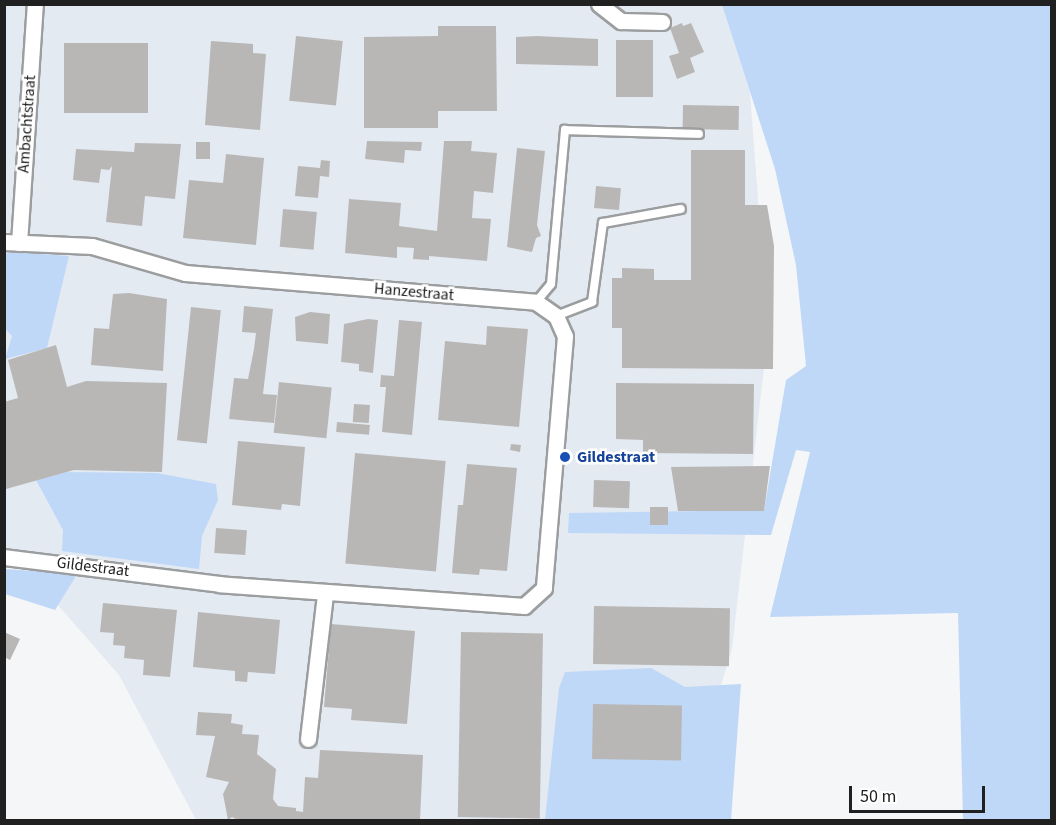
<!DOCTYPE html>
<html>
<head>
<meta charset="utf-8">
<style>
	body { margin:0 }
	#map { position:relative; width:1056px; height:825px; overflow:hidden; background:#f5f6f8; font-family:"Source Sans 3",sans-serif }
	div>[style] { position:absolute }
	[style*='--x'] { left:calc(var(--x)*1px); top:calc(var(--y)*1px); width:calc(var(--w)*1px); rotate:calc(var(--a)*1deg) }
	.built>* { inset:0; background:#e4eaf2 }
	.green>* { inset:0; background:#c0d8f8 }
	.building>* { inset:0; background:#b9b7b6; transform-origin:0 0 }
	.roads { filter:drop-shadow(2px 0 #9b9d9e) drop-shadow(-2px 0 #9b9d9e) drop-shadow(0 2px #9b9d9e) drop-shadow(0 -2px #9b9d9e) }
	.service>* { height:8px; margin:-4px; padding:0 4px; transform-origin:4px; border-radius:4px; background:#fff }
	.minor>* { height:15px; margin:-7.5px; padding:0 7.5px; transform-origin:7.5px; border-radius:7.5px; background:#fff }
	.dots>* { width:16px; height:16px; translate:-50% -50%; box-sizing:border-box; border:3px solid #fff; border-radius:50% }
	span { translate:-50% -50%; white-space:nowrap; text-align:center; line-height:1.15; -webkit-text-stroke:5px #fff; paint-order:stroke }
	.street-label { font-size:16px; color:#202021 }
	.transit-label { font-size:16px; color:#164399; font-weight:700 }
	.left { translate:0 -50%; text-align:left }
	.frame { position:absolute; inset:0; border:6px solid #202021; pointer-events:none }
	.scale { position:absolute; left:849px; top:786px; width:136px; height:27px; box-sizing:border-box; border:3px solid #202021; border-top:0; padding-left:8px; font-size:18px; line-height:21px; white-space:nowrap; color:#202021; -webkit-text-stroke:4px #fff; paint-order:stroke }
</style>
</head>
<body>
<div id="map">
	<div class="built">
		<i style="clip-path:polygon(4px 5px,722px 5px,750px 92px,768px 332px,732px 649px,680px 820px,196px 820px,119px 675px,16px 557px,5px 560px)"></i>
	</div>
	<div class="green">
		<i style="clip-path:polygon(722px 5px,1051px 5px,1051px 820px,963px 820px,958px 613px,770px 617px,810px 452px,796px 450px,771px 535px,568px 533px,569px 513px,764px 510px,786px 380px,806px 366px,796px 265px,775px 169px)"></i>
		<i style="clip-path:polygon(13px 252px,69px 256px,47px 348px,5px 359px,12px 336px,5px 329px,5px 254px)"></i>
		<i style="clip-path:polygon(67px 472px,157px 473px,216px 484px,218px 500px,202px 536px,199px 569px,62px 551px,63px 530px,36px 480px)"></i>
		<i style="clip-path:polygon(5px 569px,51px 572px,76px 576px,55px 610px,5px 594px)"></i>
		<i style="clip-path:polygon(651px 668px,685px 687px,741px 684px,731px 820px,545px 820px,559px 688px,565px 672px)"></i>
	</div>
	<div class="building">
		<i style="clip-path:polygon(682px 23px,683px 26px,691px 23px,704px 52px,690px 58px,695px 72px,677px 79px,669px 56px,679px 53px,670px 28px)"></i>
		<i style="clip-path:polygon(438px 26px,496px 26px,497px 111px,438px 111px,438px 128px,364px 128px,364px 37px,438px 36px)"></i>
		<i style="left:296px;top:36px;width:47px;height:65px;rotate:6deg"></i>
		<i style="clip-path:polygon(537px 36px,598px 39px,598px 66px,516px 64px,516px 37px)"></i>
		<i style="left:616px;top:40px;width:37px;height:57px"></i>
		<i style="clip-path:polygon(211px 41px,253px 44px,253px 53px,266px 54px,260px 130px,205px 125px)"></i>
		<i style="left:64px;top:43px;width:84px;height:70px"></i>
		<i style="left:683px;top:105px;width:56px;height:24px;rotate:1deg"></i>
		<i style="clip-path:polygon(367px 141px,422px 142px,421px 151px,405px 150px,404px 163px,365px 159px)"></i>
		<i style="clip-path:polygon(444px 141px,472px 141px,471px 151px,497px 153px,493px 193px,474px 191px,472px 218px,491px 219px,487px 261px,429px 256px,429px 260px,413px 259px,414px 248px,397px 247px,397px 258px,345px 253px,349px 199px,401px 203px,399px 226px,437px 231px)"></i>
		<i style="left:196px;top:142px;width:14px;height:17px"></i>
		<i style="clip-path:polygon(135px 143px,181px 144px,175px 199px,145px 196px,142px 226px,106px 222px,112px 166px,109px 170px,101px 169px,99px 183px,73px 180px,76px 149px,134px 152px)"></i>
		<i style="clip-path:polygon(517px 148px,545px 151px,537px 225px,541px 236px,536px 238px,532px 252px,507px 247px)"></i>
		<i style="clip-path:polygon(691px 150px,745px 150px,745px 205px,767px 205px,774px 246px,773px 369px,622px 368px,622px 328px,612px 328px,612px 278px,622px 278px,622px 268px,654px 269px,654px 280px,691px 280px)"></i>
		<i style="clip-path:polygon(226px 154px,264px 158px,256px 245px,183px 238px,189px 180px,223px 183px)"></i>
		<i style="clip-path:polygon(321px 160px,330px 161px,329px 177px,320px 176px,318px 198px,295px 196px,298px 166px,320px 168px)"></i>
		<i style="left:596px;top:186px;width:25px;height:22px;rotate:5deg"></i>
		<i style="left:283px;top:209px;width:34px;height:38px;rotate:5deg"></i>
		<i style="clip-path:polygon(129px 293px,167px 299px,163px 371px,91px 365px,94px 328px,109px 329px,113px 294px)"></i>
		<i style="clip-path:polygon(244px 306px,273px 309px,263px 394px,277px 395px,274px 423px,229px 419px,234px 378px,248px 379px,254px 349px,256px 333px,242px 332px)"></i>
		<i style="left:191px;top:307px;width:30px;height:134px;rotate:6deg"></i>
		<i style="clip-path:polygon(310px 312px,330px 314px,328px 344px,296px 341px,295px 317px)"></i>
		<i style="clip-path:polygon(368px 319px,378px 320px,373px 373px,359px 371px,359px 364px,341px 362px,344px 324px)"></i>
		<i style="clip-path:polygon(399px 320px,422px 322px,412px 435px,382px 432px,386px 387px,380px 387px,381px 375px,394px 376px)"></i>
		<i style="clip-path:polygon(487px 326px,528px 329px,519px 427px,438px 420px,445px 341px,486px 345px)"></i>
		<i style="clip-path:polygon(56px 345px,67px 387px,86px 381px,167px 383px,162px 472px,74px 470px,6px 489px,4px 402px,18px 398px,8px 360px)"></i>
		<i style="left:279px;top:382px;width:53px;height:51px;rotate:6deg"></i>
		<i style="clip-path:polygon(616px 383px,754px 384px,753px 454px,643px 453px,643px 440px,616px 439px)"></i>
		<i style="left:354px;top:404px;width:16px;height:18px;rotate:4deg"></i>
		<i style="left:337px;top:422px;width:33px;height:10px;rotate:5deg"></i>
		<i style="clip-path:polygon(238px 441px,305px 447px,300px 506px,282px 504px,281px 510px,232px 505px)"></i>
		<i style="clip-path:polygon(511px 444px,521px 445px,520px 452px,510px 450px)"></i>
		<i style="left:355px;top:453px;width:91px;height:111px;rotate:5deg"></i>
		<i style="clip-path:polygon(467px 464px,517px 468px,507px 571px,480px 569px,479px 575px,452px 573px,458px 505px,463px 505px)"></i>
		<i style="clip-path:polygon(770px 466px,764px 511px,678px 511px,671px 467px)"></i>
		<i style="left:594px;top:480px;width:36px;height:27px;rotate:2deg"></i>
		<i style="left:650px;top:507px;width:18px;height:18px"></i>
		<i style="left:216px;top:528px;width:31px;height:25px;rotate:4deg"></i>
		<i style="clip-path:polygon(103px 603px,177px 610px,170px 677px,143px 675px,144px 660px,124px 658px,125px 646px,113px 645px,114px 633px,100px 632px)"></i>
		<i style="left:594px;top:606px;width:136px;height:58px;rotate:1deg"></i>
		<i style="clip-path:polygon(198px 612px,280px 620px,275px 674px,248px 672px,247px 682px,235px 681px,235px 671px,193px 667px)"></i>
		<i style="clip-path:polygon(331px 624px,415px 631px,407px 724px,351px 720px,352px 709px,324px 707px)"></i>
		<i style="clip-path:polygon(4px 632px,20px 639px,10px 660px,4px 657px)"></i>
		<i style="left:461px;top:632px;width:82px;height:185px;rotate:1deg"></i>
		<i style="left:593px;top:704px;width:89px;height:55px;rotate:1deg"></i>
		<i style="clip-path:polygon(198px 712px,232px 714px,231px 723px,243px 725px,242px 734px,259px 735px,257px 754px,276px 769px,273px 799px,278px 806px,296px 808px,296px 811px,303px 812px,305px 777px,318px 778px,320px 750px,423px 755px,420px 820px,238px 820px,232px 817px,228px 820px,223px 794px,229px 782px,206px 777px,215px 736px,196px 735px)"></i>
	</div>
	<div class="roads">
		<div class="service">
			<i style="--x:536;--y:302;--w:23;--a:-50"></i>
			<i style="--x:551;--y:284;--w:155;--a:-84.8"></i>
			<i style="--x:565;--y:130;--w:134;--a:1.7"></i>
			<i style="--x:556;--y:316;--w:39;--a:-21"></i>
			<i style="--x:592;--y:302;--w:80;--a:-82.1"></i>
			<i style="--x:603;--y:223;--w:79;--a:-10.2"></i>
		</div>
		<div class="minor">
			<i style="--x:599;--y:4;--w:28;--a:38"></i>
			<i style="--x:621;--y:21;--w:41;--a:1.4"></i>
			<i style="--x:4;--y:242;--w:88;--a:2.6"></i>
			<i style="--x:92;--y:246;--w:97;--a:16.2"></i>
			<i style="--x:185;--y:273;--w:352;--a:4.7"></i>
			<i style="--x:536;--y:302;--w:24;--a:35"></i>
			<i style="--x:556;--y:316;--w:22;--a:66"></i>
			<i style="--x:565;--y:336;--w:253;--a:94.8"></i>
			<i style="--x:544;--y:588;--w:27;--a:138"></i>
			<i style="--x:524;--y:606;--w:305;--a:-175.9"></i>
			<i style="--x:220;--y:584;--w:218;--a:-172.9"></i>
			<i style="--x:19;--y:243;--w:240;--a:-86.2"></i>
			<i style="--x:308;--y:739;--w:146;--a:-83.3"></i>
		</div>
	</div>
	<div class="dots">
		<i style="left:565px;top:457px;background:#1a4fb4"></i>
	</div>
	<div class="street-label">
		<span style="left:27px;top:124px;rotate:-86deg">Ambachtstraat</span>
		<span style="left:414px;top:292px;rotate:5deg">Hanzestraat</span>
		<span style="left:93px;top:567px;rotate:7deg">Gildestraat</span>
	</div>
	<div class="transit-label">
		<span class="left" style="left:577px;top:457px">Gildestraat</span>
	</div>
	<div class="frame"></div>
	<div class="scale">50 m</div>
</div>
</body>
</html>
